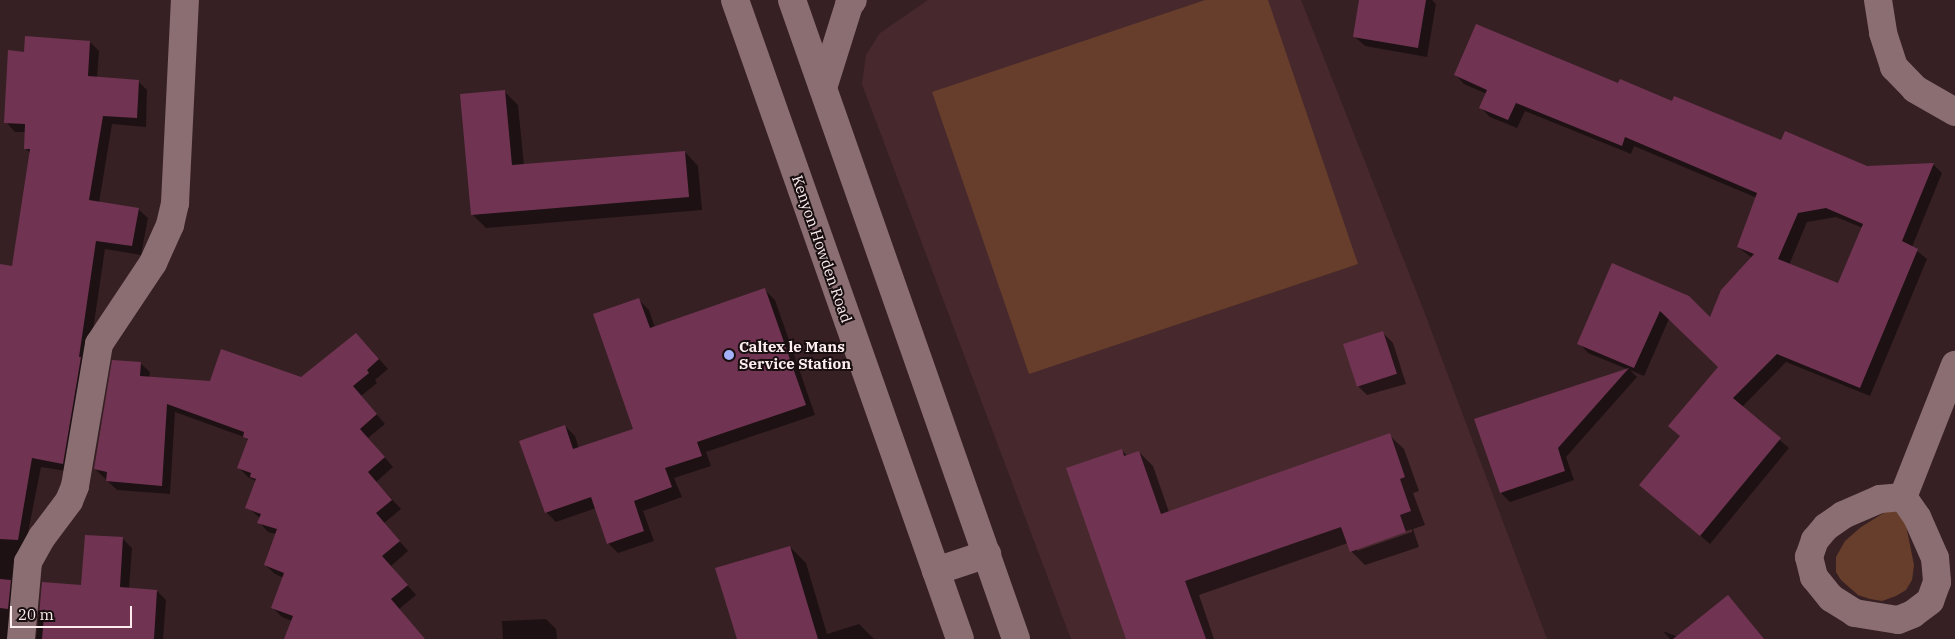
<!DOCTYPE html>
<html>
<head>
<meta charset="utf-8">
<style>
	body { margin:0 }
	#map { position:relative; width:1955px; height:639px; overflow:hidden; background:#372024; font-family:"IBM Plex Serif",serif }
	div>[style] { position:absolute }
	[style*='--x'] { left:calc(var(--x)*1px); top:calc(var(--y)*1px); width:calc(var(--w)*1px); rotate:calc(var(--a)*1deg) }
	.built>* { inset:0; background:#46282d }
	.green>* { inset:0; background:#673e2b }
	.shadow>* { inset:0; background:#0007 }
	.building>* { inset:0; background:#703452; transform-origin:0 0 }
	.minor>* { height:28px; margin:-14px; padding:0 14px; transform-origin:14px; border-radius:14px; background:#8a6e72 }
	.dots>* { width:14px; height:14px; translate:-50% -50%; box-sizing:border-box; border:2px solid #180d0f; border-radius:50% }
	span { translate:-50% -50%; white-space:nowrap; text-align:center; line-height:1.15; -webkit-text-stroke:4px #180d0f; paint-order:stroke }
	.street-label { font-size:15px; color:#fdedef }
	.poi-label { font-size:15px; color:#fdedef; font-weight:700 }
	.left { translate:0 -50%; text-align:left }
	.scale { position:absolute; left:10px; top:606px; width:122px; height:22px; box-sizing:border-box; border:2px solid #fdedef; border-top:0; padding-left:6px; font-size:15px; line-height:18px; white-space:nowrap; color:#fdedef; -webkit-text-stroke:4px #180d0f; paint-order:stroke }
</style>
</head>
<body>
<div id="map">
	<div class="built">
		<i style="clip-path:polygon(928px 0,1301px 0,1422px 306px,1547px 639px,1071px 639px,862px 84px,866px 55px,880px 33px)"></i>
	</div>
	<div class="green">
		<i style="clip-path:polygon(1205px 0,1268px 0,1358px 264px,1029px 374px,932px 92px)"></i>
		<i style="clip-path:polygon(1894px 510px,1902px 517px,1906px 525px,1914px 565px,1912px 580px,1906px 590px,1896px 596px,1882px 601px,1870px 599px,1858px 595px,1841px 580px,1836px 572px,1836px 557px,1845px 541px,1861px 527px,1887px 511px)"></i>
	</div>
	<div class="shadow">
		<i style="clip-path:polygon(1361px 0,1432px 0,1436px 4px,1427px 57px,1365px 46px,1354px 36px)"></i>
		<i style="clip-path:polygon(90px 42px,99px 51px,97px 78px,138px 81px,147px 90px,146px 127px,112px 124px,99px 203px,138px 209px,148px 218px,141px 255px,105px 249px,72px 472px,41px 467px,17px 588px,16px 639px,0 639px,0 266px,13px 268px,31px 154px,25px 148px,26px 132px,15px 132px,6px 122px,25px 53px)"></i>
		<i style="clip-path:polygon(evenodd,1455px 74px,1619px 85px,1782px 142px,1867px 168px,1933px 164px,1942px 173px,1912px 247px,1927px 259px,1870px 396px,1786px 362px,1742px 407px,1789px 448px,1710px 544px,1641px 485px,1681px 437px,1719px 367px,1669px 319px,1644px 376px,1630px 370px,1637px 377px,1566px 457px,1574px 480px,1510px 502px,1501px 493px,1627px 369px,1588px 353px,1579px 343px,1613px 265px,1711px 319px,1752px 258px,1738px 247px,1757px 198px,1634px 146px,1631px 154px,1525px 111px,1517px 128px,1490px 117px,1481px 108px,1487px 94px,1464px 84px,1455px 74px,1836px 217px,1863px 228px,1838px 285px,1789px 265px,1807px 222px,1836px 217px)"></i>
		<i style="clip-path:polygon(505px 92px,518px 105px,524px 166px,685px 152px,698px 166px,702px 210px,486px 228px,472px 214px)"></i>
		<i style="clip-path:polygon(765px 290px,775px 300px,815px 415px,706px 452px,711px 466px,674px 478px,682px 497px,643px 511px,654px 541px,618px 553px,608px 543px,596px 508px,556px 522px,546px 512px,565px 426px,575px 436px,579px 449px,634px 429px,639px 300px,649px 310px,655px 328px)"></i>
		<i style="clip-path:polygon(1383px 333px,1393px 343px,1406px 384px,1367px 395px,1357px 385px)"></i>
		<i style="clip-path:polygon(365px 343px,388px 369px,375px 380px,377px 383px,361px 396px,385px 424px,368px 438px,393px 467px,376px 482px,401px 509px,384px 523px,408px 551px,391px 566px,416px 595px,399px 609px,420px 639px,286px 639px,292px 621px,282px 617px,273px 608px,284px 578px,275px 574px,265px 565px,276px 534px,268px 532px,259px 522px,260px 518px,247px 507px,256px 481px,248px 477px,239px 468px,249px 441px,244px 437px,175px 412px,170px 494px,117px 490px,95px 469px,140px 363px,150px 372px,149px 378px,211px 382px,301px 378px)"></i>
		<i style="clip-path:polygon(evenodd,1389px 435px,1404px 449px,1419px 491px,1413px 493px,1425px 525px,1413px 529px,1419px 547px,1365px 565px,1351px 551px,1348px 543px,1199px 595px,1214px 639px,1128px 639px,1121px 450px,1128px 456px,1139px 452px,1153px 466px,1169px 512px,1389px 435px,1412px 529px,1412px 532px,1357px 551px,1357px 548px,1412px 529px)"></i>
		<i style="clip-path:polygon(123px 539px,132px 548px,129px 589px,157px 591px,166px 600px,163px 639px,36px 639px,43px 583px,82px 586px)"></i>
		<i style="clip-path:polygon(790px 547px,806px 563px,827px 634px,859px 624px,874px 639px,738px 639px)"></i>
		<i style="clip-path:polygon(546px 619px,556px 629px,557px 639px,503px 639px,502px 621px)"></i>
		<i style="clip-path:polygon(1663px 631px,1678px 637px,1764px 639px,1670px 639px)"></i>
	</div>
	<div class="building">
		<i style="clip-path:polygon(1359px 0,1426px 0,1418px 48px,1353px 37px)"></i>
		<i style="clip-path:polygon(evenodd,1476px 24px,1618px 83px,1620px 79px,1672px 101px,1674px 96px,1781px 140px,1785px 131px,1867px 166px,1934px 163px,1902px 241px,1918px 249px,1860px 388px,1777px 354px,1733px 398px,1781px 438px,1700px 536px,1639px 485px,1680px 436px,1668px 426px,1718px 367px,1660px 311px,1634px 368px,1577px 344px,1612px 263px,1689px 296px,1710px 317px,1721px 290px,1754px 254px,1737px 247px,1757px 193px,1625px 137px,1622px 146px,1516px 103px,1508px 120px,1479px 108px,1487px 90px,1454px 75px,1476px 24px,1826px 208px,1863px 224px,1838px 283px,1778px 259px,1798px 213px,1826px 208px)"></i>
		<i style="clip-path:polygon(25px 36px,90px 41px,88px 76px,139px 80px,137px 118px,103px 116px,89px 200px,139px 208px,132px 246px,96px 241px,79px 357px,81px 357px,63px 464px,32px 458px,18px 540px,0 539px,0 264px,12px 266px,30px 149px,24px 149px,25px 124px,4px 123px,8px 50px,24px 52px)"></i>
		<i style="clip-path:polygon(505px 90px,512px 165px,685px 151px,689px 197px,471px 215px,460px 94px)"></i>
		<i style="clip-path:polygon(765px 288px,806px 405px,697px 442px,702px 456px,665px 468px,672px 487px,634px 501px,644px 531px,607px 544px,591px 497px,545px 513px,519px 441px,565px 425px,573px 449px,633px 429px,593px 314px,639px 298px,650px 328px)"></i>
		<i style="left:1383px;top:331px;width:45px;height:42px;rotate:72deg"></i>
		<i style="clip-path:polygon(356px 333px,379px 359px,367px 370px,369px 373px,353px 386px,377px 414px,360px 429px,385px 457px,368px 472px,392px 500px,376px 513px,400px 541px,382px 556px,408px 585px,391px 599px,425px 639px,284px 639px,293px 616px,271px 608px,284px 573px,264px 565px,277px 529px,257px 523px,261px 514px,245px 508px,256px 479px,250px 477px,251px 473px,237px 468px,248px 439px,243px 437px,244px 432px,167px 404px,162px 486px,106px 481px,107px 472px,94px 469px,112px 360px,141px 362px,140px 376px,210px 381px,221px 349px,301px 377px)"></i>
		<i style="clip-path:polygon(1629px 368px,1558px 448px,1565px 471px,1500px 493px,1474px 419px)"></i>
		<i style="clip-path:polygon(1390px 433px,1405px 477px,1400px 479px,1411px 511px,1400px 515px,1406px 532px,1350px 552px,1341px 527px,1185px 581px,1206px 639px,1126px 639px,1066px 468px,1122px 449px,1124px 456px,1139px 451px,1161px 514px)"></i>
		<i style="clip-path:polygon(85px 535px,123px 537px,120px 587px,157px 590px,154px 639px,42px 639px,44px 616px,39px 615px,42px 582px,81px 585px)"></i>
		<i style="clip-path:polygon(790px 546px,818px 639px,737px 639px,715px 568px)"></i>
		<i style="clip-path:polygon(0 579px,11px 580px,8px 609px,0 608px)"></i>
		<i style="clip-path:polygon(1728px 595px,1764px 639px,1673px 639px)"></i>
	</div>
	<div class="minor">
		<i style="--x:735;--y:0;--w:677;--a:70.6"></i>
		<i style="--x:792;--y:0;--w:677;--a:70.68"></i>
		<i style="--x:1878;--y:0;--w:33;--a:81"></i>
		<i style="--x:1883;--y:33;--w:36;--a:72"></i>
		<i style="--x:1894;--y:67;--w:30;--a:46"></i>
		<i style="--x:1915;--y:89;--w:46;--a:29.9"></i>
		<i style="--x:823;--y:88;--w:87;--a:-72.6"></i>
		<i style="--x:849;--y:5;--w:6;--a:-51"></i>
		<i style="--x:1903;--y:497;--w:24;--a:55"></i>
		<i style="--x:1917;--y:517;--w:45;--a:66.3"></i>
		<i style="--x:1935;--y:558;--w:24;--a:85"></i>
		<i style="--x:1937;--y:582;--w:20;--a:110"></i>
		<i style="--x:1930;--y:601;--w:21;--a:143"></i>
		<i style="--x:1913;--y:614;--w:16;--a:158"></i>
		<i style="--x:1898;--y:620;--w:44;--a:-170.8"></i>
		<i style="--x:1855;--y:613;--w:28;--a:-148"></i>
		<i style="--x:1831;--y:598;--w:27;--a:-129"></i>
		<i style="--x:1814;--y:577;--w:21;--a:-104"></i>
		<i style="--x:1809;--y:557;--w:18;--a:-71"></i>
		<i style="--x:1815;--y:540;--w:17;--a:-50"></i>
		<i style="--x:1826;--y:527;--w:21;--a:-35"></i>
		<i style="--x:1843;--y:515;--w:40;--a:-23.4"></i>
		<i style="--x:1880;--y:499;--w:23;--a:-5"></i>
		<i style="--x:1903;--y:497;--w:142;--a:-68.5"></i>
		<i style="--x:936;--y:571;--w:54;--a:-18.4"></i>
		<i style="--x:21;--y:639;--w:77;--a:-84.8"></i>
		<i style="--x:28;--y:562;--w:29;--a:-61"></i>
		<i style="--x:42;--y:537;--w:45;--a:-53.1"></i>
		<i style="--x:69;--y:501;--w:16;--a:-68"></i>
		<i style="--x:75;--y:486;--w:144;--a:-80.4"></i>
		<i style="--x:99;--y:344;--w:97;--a:-56.3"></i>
		<i style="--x:153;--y:263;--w:42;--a:-65.9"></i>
		<i style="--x:170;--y:225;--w:23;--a:-77"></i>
		<i style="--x:175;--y:203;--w:203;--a:-87.2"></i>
	</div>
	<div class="dots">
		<i style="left:729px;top:355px;background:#a6b1fc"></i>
	</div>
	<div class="street-label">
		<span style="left:822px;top:249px;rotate:71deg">Kenyon Howden Road</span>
	</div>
	<div class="poi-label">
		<span class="left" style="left:739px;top:355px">Caltex le Mans<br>Service Station</span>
	</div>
	<div class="scale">20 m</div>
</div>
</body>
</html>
